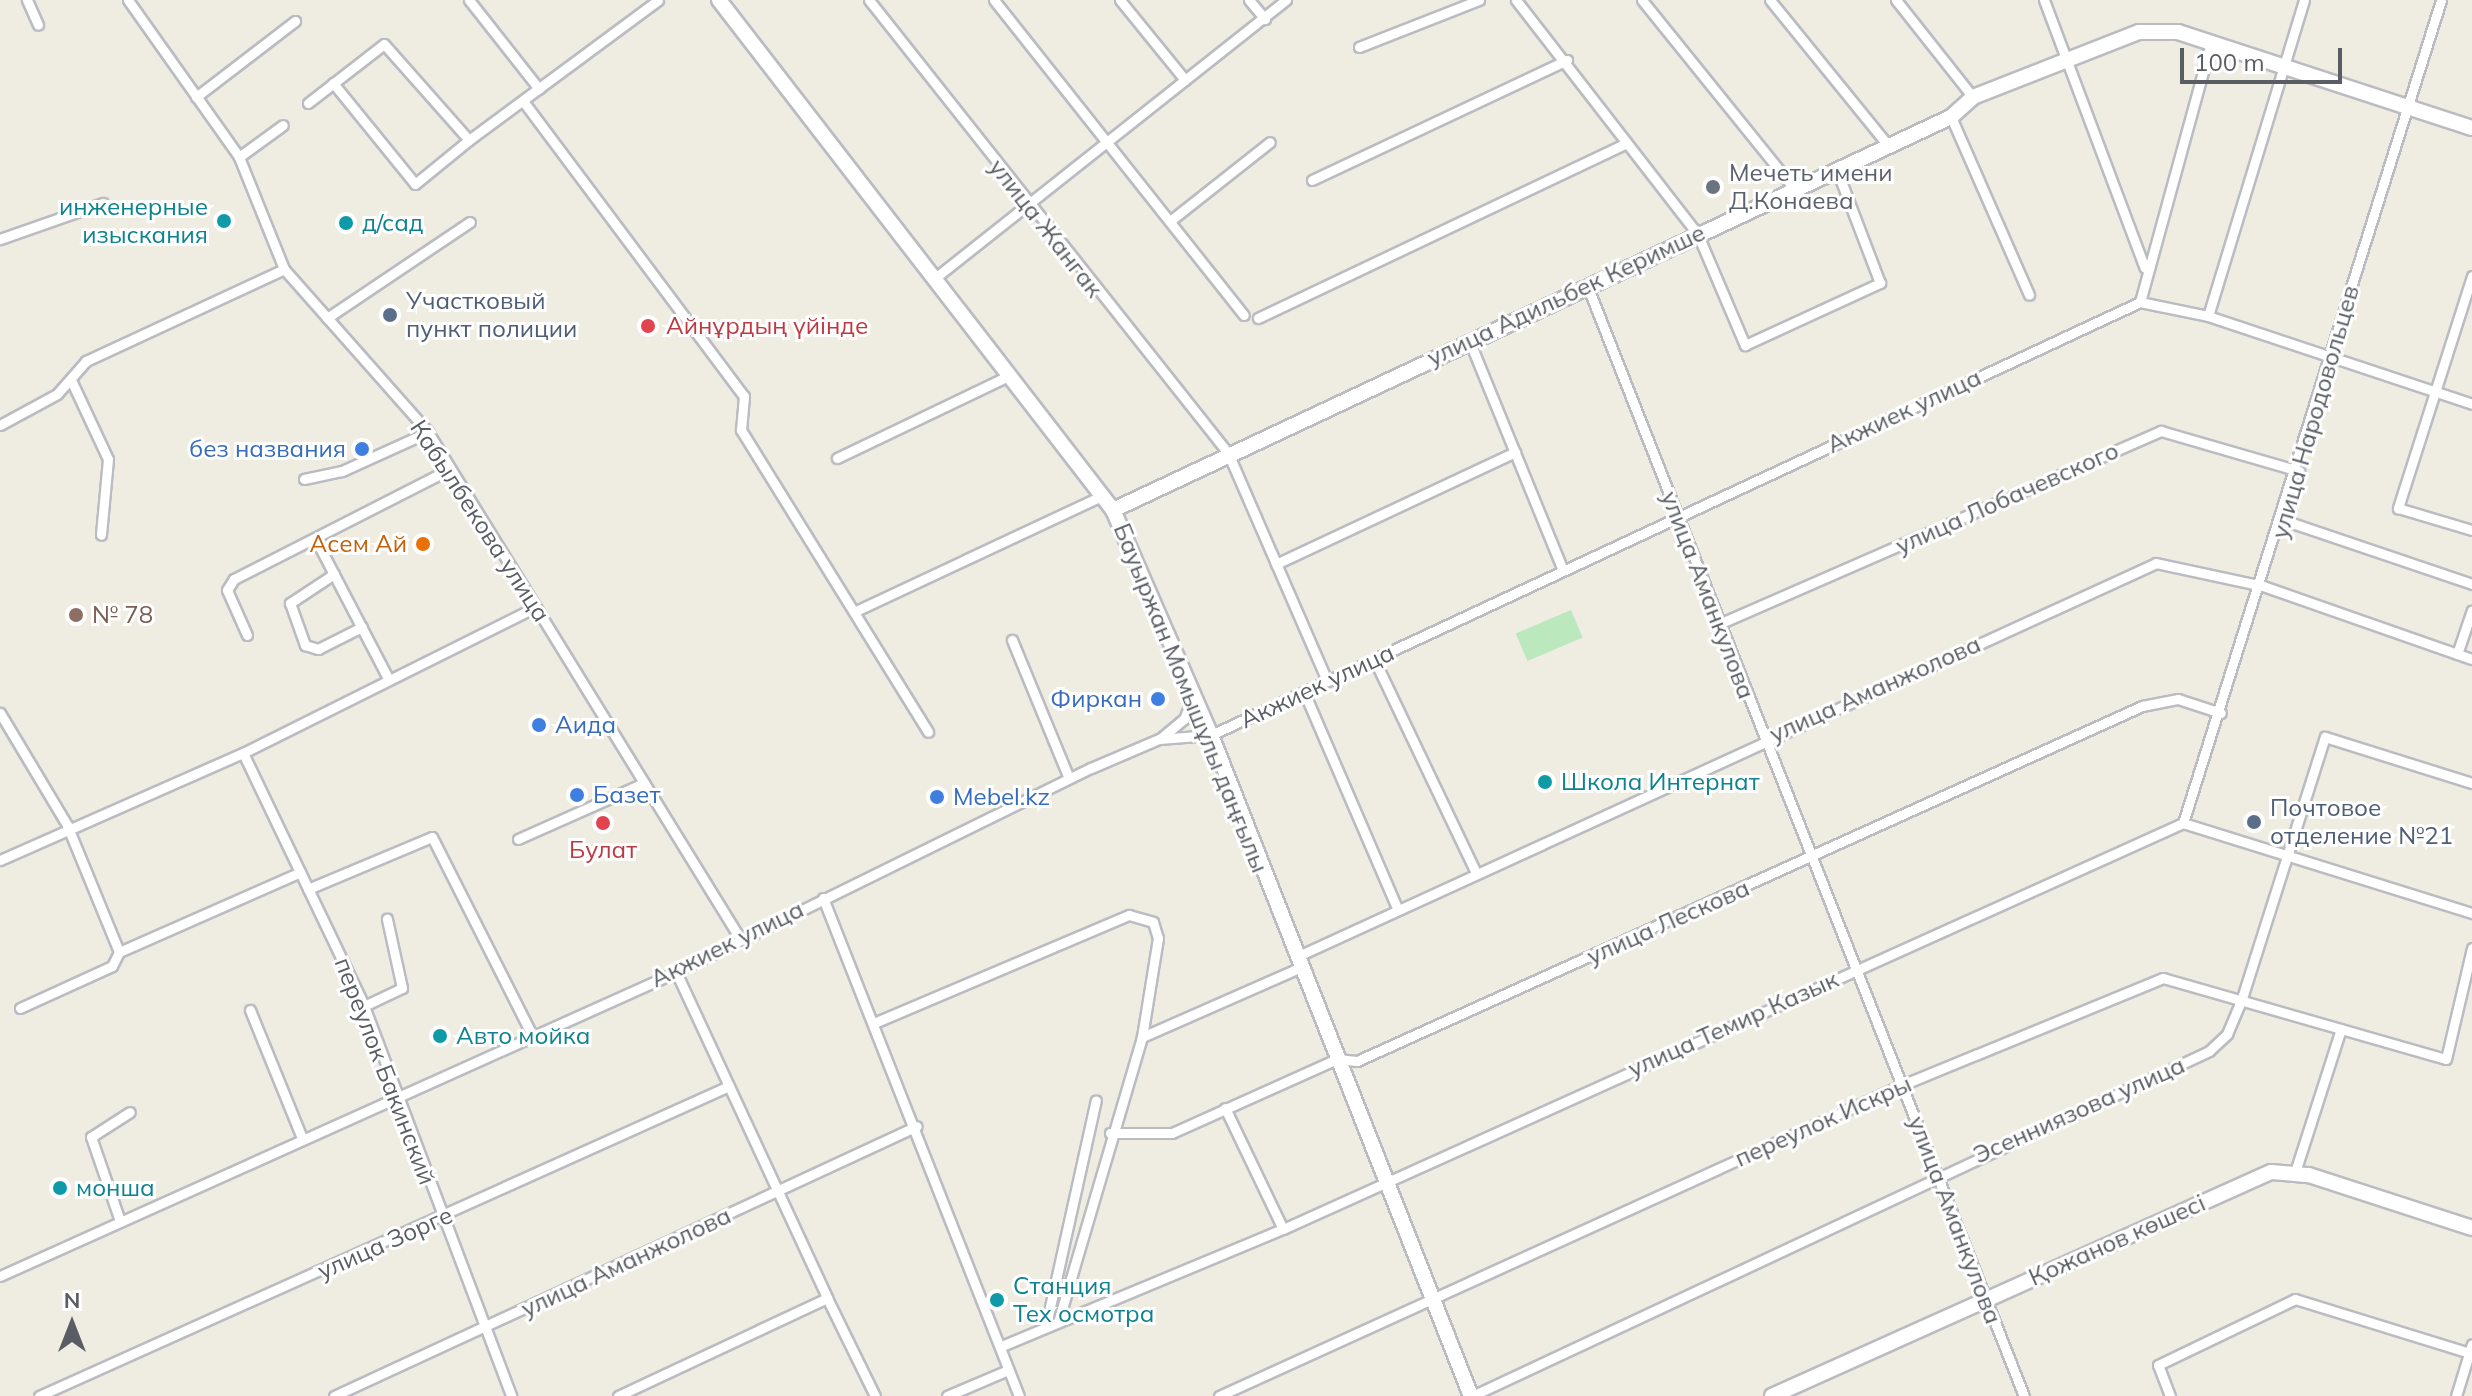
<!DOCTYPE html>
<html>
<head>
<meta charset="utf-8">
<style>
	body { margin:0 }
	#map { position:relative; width:2472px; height:1396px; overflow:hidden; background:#efece1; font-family:Mulish,sans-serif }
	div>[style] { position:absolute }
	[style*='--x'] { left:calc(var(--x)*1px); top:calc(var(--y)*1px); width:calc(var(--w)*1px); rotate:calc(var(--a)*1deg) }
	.green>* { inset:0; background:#bbe9bd; transform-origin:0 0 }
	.roads { filter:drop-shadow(2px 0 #babcc2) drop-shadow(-2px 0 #babcc2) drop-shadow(0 2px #babcc2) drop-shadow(0 -2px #babcc2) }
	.street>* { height:9px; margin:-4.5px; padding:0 4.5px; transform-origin:4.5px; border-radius:4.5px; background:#fff }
	.secondary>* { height:14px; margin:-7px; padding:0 7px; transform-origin:7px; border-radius:7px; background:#fff }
	.dots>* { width:22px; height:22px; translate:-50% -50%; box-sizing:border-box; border:4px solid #fff; border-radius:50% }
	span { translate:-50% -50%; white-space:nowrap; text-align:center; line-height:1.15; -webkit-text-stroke:6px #fff; paint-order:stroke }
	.worship-label { font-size:24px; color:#5b616d }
	.left { translate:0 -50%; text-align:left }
	.culture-label { font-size:24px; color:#0d838f }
	.right { translate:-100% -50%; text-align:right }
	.street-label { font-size:24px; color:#5a5e64 }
	.service-label { font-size:24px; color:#4e5e75 }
	.health-label { font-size:24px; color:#be3a42 }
	.shop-label { font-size:24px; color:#366cbe }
	.food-label { font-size:24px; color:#c56008 }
	.education-label { font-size:24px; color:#785e54 }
	.north { position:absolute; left:32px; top:1284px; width:80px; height:80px; -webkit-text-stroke:6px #fff; paint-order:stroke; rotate:0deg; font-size:22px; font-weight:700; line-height:32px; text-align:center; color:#5a5e64 }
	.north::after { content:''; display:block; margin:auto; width:28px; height:36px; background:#5a5e64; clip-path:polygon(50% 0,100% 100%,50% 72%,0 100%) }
	.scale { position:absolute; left:2180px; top:48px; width:162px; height:36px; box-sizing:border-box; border:4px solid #5a5e64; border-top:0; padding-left:10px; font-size:24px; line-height:28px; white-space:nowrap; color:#5a5e64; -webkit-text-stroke:6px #fff; paint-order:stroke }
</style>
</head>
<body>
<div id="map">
	<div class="green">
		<i style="left:1571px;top:610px;width:30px;height:60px;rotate:67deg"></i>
	</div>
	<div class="roads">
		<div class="street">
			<i style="--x:27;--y:0;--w:27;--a:66"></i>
			<i style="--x:128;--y:0;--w:192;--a:54.7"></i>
			<i style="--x:239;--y:157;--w:121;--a:68.1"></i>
			<i style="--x:284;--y:269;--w:217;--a:48.5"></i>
			<i style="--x:428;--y:432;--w:593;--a:58.37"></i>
			<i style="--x:469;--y:0;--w:113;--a:51.8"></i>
			<i style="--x:869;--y:0;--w:578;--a:51.6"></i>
			<i style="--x:1228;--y:453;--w:249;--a:66.5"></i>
			<i style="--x:994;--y:0;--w:402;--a:51.6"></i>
			<i style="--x:1120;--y:0;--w:103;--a:50.9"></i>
			<i style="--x:1249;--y:0;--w:25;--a:50"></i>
			<i style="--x:1516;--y:0;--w:297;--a:52.2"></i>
			<i style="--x:1698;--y:235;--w:120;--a:66.9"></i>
			<i style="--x:1745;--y:345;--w:149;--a:-24.7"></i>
			<i style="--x:1880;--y:283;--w:123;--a:-110.9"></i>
			<i style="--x:1642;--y:0;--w:240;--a:51.1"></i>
			<i style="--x:1770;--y:0;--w:186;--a:50.9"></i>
			<i style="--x:1896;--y:0;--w:124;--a:51.6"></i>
			<i style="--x:2044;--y:0;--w:286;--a:69.4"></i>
			<i style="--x:1359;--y:47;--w:129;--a:-21.4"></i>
			<i style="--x:333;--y:83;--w:130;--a:50.9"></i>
			<i style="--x:415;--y:184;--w:70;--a:-39.2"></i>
			<i style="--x:196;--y:97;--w:125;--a:-37.5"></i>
			<i style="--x:523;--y:101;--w:369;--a:53.2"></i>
			<i style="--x:744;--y:396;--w:34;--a:95"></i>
			<i style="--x:741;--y:430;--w:355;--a:58.2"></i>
			<i style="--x:308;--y:103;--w:96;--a:-37.8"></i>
			<i style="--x:384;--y:44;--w:128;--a:48.5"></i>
			<i style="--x:469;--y:140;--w:235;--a:-36.5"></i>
			<i style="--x:1951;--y:117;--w:194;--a:66.3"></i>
			<i style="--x:239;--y:157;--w:54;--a:-36"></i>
			<i style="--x:1312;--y:180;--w:282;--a:-25.2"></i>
			<i style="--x:1170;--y:221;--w:127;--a:-38.3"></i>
			<i style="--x:0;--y:239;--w:109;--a:-19.3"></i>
			<i style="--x:2472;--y:276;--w:244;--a:107.7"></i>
			<i style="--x:2398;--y:508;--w:77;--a:16.6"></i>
			<i style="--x:935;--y:278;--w:448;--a:-38.4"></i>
			<i style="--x:1587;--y:285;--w:1194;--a:68.53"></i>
			<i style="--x:2140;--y:302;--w:269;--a:-74.7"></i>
			<i style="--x:2208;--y:316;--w:330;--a:-73.1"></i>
			<i style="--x:327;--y:318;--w:172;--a:-33.9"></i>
			<i style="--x:1258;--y:318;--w:408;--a:-25.4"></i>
			<i style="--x:1469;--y:340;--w:246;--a:67.8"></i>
			<i style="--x:71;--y:380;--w:87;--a:64.9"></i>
			<i style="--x:108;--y:459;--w:76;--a:95.3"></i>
			<i style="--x:0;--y:425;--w:65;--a:-28.5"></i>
			<i style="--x:57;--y:394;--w:44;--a:-48.7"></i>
			<i style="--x:86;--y:361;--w:218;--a:-24.9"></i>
			<i style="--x:837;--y:458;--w:192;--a:-25.6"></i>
			<i style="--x:304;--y:479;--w:39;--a:-12"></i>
			<i style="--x:342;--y:471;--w:94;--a:-24.4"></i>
			<i style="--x:2283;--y:520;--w:200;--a:18.7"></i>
			<i style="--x:315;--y:538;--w:160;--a:62.5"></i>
			<i style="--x:1276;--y:564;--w:264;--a:-25.1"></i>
			<i style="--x:334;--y:574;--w:53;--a:146.6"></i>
			<i style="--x:290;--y:603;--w:45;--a:70.3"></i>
			<i style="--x:305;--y:645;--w:14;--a:17"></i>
			<i style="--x:318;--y:649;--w:49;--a:-26.6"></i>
			<i style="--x:858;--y:610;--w:272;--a:-25.1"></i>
			<i style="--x:1721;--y:623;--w:480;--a:-23.6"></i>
			<i style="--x:2161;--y:431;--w:144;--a:16.2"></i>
			<i style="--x:247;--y:635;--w:49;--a:-114"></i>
			<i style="--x:227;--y:590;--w:13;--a:-58"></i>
			<i style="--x:234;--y:579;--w:242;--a:-27"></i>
			<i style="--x:1012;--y:640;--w:149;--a:67.6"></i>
			<i style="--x:2457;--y:654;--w:46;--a:-71.2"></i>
			<i style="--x:1374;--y:659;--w:237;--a:64.5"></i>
			<i style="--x:1304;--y:692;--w:235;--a:66.7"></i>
			<i style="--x:0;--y:713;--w:131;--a:59.1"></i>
			<i style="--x:67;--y:825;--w:137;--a:67.7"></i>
			<i style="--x:1161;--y:738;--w:30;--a:-40"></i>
			<i style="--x:1184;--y:719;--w:26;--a:-67"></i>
			<i style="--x:243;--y:753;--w:280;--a:64.4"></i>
			<i style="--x:364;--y:1006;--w:417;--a:69.3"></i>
			<i style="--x:2183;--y:823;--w:862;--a:-72.59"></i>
			<i style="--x:518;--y:839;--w:138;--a:-24"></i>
			<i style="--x:0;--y:860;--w:266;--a:-23.8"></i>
			<i style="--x:243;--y:753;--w:327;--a:-26.5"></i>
			<i style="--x:308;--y:889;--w:134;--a:-22.8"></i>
			<i style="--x:432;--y:837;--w:220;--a:63.2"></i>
			<i style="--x:823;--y:898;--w:535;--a:68.52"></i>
			<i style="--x:1296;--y:957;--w:946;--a:-24.61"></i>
			<i style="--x:2156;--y:563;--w:109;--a:12.1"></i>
			<i style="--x:2263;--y:586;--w:221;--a:19.3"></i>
			<i style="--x:676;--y:972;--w:359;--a:65.1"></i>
			<i style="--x:364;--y:1006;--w:42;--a:-25.3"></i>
			<i style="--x:402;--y:988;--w:71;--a:-102.3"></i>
			<i style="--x:20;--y:1008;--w:101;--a:-24.5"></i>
			<i style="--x:112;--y:966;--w:16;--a:-63"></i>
			<i style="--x:119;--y:952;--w:198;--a:-23.8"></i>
			<i style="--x:250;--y:1010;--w:138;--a:67.9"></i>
			<i style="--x:874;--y:1023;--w:277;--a:-23"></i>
			<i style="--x:1129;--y:915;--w:25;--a:16"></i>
			<i style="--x:1153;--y:922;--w:17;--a:73"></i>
			<i style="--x:1158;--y:938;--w:100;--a:99.2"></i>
			<i style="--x:1142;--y:1037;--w:294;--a:106.4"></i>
			<i style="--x:1142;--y:1037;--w:171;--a:-23.7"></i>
			<i style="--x:1225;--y:1108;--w:134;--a:64.4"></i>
			<i style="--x:1110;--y:1133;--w:62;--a:0"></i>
			<i style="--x:1172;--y:1133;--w:181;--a:-24.2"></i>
			<i style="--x:1337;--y:1059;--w:20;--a:6"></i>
			<i style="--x:1357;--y:1061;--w:862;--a:-24.33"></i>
			<i style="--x:2142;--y:706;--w:37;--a:-11"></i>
			<i style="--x:2178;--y:699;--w:45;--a:18"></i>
			<i style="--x:2295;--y:1172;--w:150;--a:-72.2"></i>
			<i style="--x:120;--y:1221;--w:89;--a:-109"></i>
			<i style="--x:91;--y:1137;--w:46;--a:-32.7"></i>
			<i style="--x:0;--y:1276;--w:741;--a:-24.21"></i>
			<i style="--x:676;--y:972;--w:462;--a:-26.2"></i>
			<i style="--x:1091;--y:768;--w:74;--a:-23.1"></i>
			<i style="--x:1159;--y:739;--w:52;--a:-4.4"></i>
			<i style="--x:1211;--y:735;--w:1025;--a:-24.99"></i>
			<i style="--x:2140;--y:302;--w:69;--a:11.6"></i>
			<i style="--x:2208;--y:316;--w:278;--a:18.4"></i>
			<i style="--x:1046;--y:1325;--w:230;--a:-77.5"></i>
			<i style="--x:1004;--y:1345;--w:302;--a:-22.6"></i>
			<i style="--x:1283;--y:1229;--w:987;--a:-24.28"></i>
			<i style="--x:2183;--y:823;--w:303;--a:17.3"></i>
			<i style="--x:39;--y:1396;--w:756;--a:-24.19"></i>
			<i style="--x:334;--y:1396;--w:642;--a:-24.85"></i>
			<i style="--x:618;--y:1396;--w:231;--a:-25.1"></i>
			<i style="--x:827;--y:1298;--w:109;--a:63.9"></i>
			<i style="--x:947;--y:1396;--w:66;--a:-23.1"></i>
			<i style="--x:1219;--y:1396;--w:750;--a:-24.48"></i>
			<i style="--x:1902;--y:1085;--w:282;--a:-22.3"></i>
			<i style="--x:2163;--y:978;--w:294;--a:16"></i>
			<i style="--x:2446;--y:1059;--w:114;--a:-76.8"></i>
			<i style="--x:1472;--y:1396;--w:814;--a:-25.08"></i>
			<i style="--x:2209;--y:1051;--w:25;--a:-43"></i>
			<i style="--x:2227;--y:1034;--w:39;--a:-67"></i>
			<i style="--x:2242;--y:998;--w:274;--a:-72.4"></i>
			<i style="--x:2325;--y:737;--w:154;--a:17.4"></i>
			<i style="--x:2170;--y:1396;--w:33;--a:-111"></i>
			<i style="--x:2158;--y:1365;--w:152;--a:-25.7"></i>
			<i style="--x:2295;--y:1299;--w:182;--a:17.2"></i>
			<i style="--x:2456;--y:1396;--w:54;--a:-72.9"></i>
		</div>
		<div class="secondary">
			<i style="--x:719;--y:0;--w:644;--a:52.31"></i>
			<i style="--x:1113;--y:510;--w:245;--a:66.5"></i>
			<i style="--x:1211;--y:735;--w:710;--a:68.53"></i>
			<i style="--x:1113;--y:510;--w:926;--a:-25.13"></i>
			<i style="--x:1951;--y:117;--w:30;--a:-42"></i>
			<i style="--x:1973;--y:97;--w:178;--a:-21.4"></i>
			<i style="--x:2139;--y:32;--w:39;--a:0"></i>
			<i style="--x:2178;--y:32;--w:309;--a:18.1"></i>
			<i style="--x:1772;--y:1396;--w:547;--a:-24.18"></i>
			<i style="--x:2271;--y:1172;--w:38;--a:5"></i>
			<i style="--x:2309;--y:1175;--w:171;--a:18"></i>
		</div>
	</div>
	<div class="dots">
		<i style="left:1713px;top:187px;background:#6b7280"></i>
		<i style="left:224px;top:221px;background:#0f9aa8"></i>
		<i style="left:346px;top:223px;background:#0f9aa8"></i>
		<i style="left:390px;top:315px;background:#5c6f8a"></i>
		<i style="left:648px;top:326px;background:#e0444e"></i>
		<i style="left:362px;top:449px;background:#3f7fe0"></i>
		<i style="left:423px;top:544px;background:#e8710a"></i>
		<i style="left:76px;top:615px;background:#8d6e63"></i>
		<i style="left:1158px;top:699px;background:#3f7fe0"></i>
		<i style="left:539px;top:725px;background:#3f7fe0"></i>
		<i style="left:1545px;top:782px;background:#0f9aa8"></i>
		<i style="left:577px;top:795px;background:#3f7fe0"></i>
		<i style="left:937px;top:797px;background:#3f7fe0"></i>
		<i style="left:2254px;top:822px;background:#5c6f8a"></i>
		<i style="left:603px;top:823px;background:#e0444e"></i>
		<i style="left:440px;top:1036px;background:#0f9aa8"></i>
		<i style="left:60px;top:1188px;background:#0f9aa8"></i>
		<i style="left:997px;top:1300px;background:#0f9aa8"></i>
	</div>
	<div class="worship-label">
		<span class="left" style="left:1729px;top:187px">Мечеть имени<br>Д.Конаева</span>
	</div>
	<div class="culture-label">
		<span class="right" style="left:208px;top:221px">инженерные<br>изыскания</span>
		<span class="left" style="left:362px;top:223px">д/сад</span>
		<span class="left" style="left:1561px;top:782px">Школа Интернат</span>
		<span class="left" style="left:456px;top:1036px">Авто мойка</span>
		<span class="left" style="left:76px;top:1188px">монша</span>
		<span class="left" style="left:1013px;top:1300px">Станция<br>Тех осмотра</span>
	</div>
	<div class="street-label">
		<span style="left:1046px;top:228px;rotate:52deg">улица Жангак</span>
		<span style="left:1566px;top:295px;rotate:-25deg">улица Адильбек Керимше</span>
		<span style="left:1904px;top:411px;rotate:-25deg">Акжиек улица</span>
		<span style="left:2315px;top:412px;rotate:-74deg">улица Народовольцев</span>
		<span style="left:2007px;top:498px;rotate:-24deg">улица Лобачевского</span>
		<span style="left:480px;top:521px;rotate:57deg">Кабылбекова улица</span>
		<span style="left:1708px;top:595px;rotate:69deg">улица Аманкулова</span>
		<span style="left:1317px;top:686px;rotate:-25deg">Акжиек улица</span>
		<span style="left:1875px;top:689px;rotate:-24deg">улица Аманжолова</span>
		<span style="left:1191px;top:698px;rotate:68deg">Бауыржан Момышұлы даңғылы</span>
		<span style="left:1668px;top:922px;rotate:-24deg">улица Лескова</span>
		<span style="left:727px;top:944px;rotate:-26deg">Акжиек улица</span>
		<span style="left:1733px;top:1024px;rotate:-24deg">улица Темир Казык</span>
		<span style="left:385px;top:1071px;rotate:69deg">переулок Бакинский</span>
		<span style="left:2079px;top:1110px;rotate:-24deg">Эсенниязова улица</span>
		<span style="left:1823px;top:1121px;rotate:-24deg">переулок Искры</span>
		<span style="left:1955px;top:1220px;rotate:69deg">улица Аманкулова</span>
		<span style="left:2117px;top:1240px;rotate:-24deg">Қожанов көшесі</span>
		<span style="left:385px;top:1243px;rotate:-24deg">улица Зорге</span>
		<span style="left:626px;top:1262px;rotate:-25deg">улица Аманжолова</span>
	</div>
	<div class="service-label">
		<span class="left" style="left:406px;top:315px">Участковый<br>пункт полиции</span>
		<span class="left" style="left:2270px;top:822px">Почтовое<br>отделение №21</span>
	</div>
	<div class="health-label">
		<span class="left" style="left:666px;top:326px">Айнұрдың үйінде</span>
		<span style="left:603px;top:850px">Булат</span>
	</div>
	<div class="shop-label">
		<span class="right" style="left:346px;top:449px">без названия</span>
		<span class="right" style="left:1142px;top:699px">Фиркан</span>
		<span class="left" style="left:555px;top:725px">Аида</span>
		<span class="left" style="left:593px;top:795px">Базет</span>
		<span class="left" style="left:953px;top:797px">Mebel.kz</span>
	</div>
	<div class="food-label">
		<span class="right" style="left:407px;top:544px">Асем Ай</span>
	</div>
	<div class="education-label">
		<span class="left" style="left:92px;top:615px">№ 78</span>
	</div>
	<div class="north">N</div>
	<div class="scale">100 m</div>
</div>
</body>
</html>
